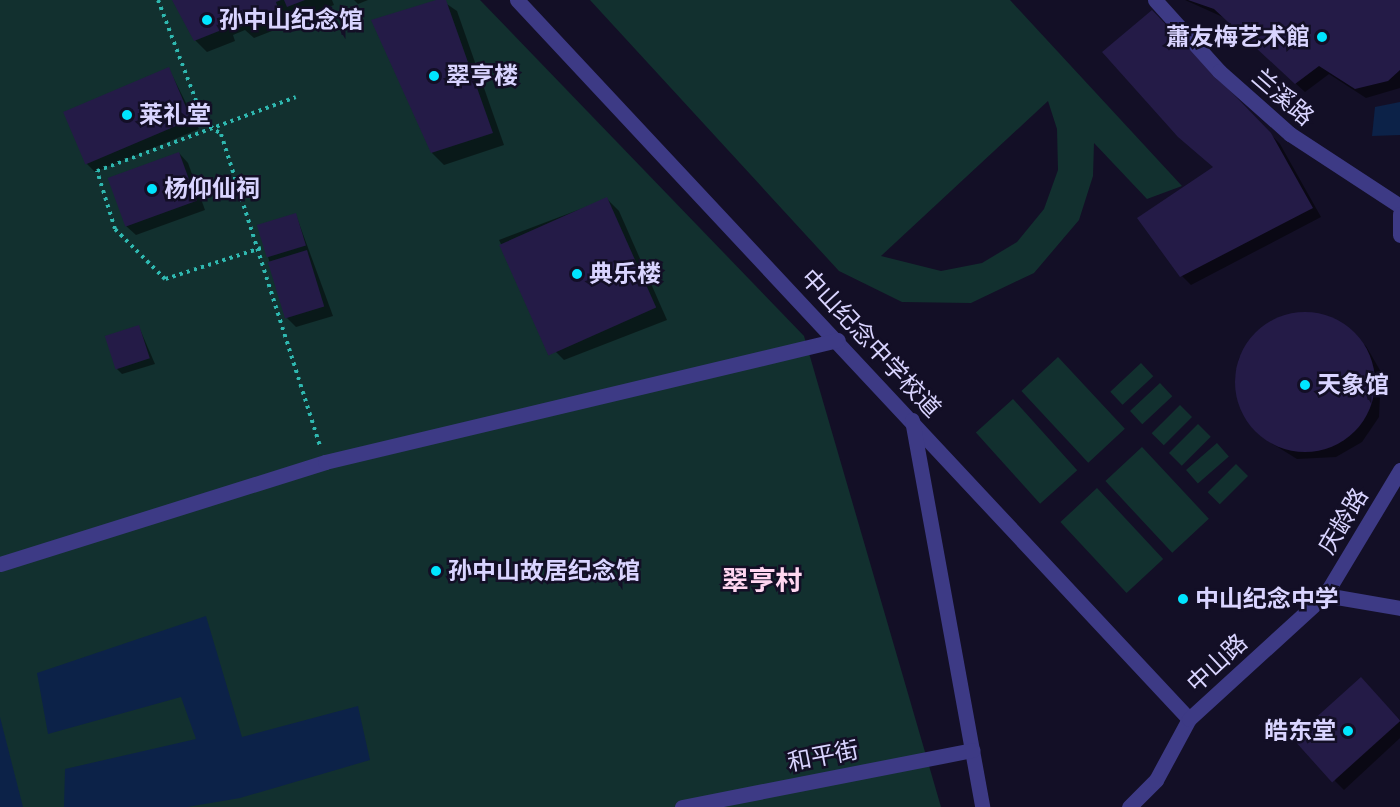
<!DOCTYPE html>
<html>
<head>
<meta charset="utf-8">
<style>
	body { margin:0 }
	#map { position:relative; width:1400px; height:807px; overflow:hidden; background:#130f26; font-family:Jost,"Noto Sans SC",sans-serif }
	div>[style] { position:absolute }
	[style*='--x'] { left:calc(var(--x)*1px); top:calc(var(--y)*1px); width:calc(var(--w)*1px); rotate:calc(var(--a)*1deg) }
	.green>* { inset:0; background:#12302f; transform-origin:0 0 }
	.water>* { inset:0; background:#0c2248 }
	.shadow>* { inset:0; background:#0007 }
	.building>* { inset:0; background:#241b47; transform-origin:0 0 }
	.round { border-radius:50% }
	.path>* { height:4px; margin-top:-2px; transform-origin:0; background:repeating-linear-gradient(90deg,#2fb8b0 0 3px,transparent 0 7.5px) }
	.minor>* { height:15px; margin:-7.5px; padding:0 7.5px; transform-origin:7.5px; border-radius:7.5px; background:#3d3a85 }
	.dots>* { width:16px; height:16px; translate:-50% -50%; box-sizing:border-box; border:3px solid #130f26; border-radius:50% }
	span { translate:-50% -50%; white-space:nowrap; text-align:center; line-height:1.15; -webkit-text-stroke:5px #130f26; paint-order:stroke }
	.poi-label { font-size:24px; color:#d9d4ff; font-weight:700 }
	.left { translate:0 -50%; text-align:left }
	.right { translate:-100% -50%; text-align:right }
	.street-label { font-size:24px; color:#d9d4ff }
	.quarter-label { font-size:27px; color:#ffd6f0; font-weight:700 }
</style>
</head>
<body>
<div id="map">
	<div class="green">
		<i style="clip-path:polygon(0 0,480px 0,804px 336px,941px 807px,0 807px)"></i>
		<i style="clip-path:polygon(evenodd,590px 0,1010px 0,1182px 186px,1147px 199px,1094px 143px,1093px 176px,1079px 220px,1034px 273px,971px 303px,902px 302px,839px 271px,590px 0,1048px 101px,1057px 129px,1058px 170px,1044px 209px,1017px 242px,982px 263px,941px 271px,881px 256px,1048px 101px)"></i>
		<i style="left:1058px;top:357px;width:98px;height:50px;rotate:47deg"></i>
		<i style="left:1141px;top:363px;width:18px;height:42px;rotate:47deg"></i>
		<i style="left:1160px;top:383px;width:18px;height:41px;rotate:47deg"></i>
		<i style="left:1013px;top:399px;width:96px;height:50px;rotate:48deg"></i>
		<i style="left:1180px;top:405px;width:17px;height:40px;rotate:45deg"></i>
		<i style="left:1198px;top:424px;width:18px;height:41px;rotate:45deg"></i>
		<i style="left:1217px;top:443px;width:18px;height:41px;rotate:49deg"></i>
		<i style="left:1142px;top:447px;width:98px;height:50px;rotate:47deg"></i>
		<i style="left:1236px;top:464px;width:17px;height:40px;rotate:45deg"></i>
		<i style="left:1097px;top:488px;width:97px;height:50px;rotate:47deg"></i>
	</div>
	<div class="water">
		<i style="clip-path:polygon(1400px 102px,1400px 135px,1372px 136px,1375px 107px)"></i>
		<i style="clip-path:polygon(206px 616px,242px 737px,358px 706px,370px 760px,240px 798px,187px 807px,64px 807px,65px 769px,196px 739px,181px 697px,48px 734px,37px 673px)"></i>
		<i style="clip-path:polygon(0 717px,23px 807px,0 807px)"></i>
	</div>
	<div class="shadow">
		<i style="clip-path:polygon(176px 0,332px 0,334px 5px,300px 18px,294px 11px,287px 14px,290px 24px,254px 38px,245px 30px,233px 35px,235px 41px,207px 52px,195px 40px)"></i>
		<i style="clip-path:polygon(354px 0,368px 0,358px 4px)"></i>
		<i style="clip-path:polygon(441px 0,457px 11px,504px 145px,444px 165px,432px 153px,373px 21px)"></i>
		<i style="clip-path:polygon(1185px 0,1400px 0,1400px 88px,1366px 98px,1329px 74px,1305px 92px,1225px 18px)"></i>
		<i style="clip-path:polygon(1152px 12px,1280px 144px,1321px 217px,1191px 285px,1182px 276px,1215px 168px)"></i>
		<i style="clip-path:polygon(169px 69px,199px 129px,95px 172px,85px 162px)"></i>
		<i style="clip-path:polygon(179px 153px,188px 163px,205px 210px,136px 235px,126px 226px)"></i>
		<i style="clip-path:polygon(607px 199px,619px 211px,667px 320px,564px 360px,552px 348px,499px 240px)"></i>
		<i style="clip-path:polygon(296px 215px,333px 316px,296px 327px,287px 318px,268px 257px)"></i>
		<i style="clip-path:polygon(1297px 313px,1331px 318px,1366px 346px,1381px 372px,1379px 417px,1362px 442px,1336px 457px,1297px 459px,1265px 439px,1243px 414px,1235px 377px,1239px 358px,1262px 328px)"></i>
		<i style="clip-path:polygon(139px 327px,155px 364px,122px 374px,116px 368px)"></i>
		<i style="clip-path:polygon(1361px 679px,1400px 720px,1400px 738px,1344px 790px,1335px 781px)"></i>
	</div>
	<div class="building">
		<i style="clip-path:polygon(172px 0,281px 0,276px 2px,279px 11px,240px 27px,236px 17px,222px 23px,224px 29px,194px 41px)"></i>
		<i style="clip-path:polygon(284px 0,305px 0,287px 7px)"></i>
		<i style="clip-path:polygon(436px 0,446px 0,493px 133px,431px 153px,371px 20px)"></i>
		<i style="clip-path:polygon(1188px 0,1400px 0,1400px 70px,1388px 81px,1355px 89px,1319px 66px,1295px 84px,1214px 9px)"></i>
		<i style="clip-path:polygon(1152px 10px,1271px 133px,1313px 208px,1180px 277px,1137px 218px,1213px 167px,1178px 137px,1102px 52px)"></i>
		<i style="left:169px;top:67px;width:57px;height:115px;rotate:67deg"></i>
		<i style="left:179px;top:152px;width:52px;height:76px;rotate:70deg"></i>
		<i style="left:607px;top:197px;width:121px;height:118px;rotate:66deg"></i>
		<i style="left:296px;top:213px;width:34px;height:41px;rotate:73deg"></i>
		<i style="left:307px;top:250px;width:59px;height:41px;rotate:73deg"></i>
		<i class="round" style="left:1235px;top:312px;width:140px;height:140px"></i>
		<i style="left:139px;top:325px;width:35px;height:36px;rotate:72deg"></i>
		<i style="left:1361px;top:677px;width:59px;height:92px;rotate:48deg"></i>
	</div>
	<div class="path">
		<i style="--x:158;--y:0;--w:130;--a:69.3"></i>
		<i style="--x:204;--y:122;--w:21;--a:35"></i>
		<i style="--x:221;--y:134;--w:327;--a:72.4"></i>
		<i style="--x:261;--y:248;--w:101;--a:162.1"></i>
		<i style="--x:165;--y:279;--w:71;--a:-135"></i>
		<i style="--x:115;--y:229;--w:61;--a:-107.2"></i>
		<i style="--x:97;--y:171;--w:212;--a:-20.4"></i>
	</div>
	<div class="minor">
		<i style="--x:517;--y:0;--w:984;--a:46.94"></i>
		<i style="--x:1155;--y:0;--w:96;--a:48"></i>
		<i style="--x:1219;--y:71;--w:95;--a:41.6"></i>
		<i style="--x:1290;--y:134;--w:131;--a:33.2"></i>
		<i style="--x:1400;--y:214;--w:21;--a:90"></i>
		<i style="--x:912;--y:420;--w:393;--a:79.7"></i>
		<i style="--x:0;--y:564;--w:341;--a:-17.4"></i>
		<i style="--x:325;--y:462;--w:527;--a:-13.38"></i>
		<i style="--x:1325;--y:595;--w:146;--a:-59"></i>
		<i style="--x:682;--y:807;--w:296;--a:-11.1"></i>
		<i style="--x:1129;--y:807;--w:38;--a:-45"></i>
		<i style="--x:1156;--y:780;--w:69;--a:-61.6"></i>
		<i style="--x:1189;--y:719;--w:184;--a:-42.4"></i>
		<i style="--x:1325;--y:595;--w:76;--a:9.8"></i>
	</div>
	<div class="dots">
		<i style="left:207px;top:20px;background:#00e5ff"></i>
		<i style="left:1322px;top:37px;background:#00e5ff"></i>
		<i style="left:434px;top:76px;background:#00e5ff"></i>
		<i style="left:127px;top:115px;background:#00e5ff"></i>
		<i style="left:152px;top:189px;background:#00e5ff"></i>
		<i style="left:577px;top:274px;background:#00e5ff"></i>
		<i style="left:1305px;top:385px;background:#00e5ff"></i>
		<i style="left:436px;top:571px;background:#00e5ff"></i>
		<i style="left:1183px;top:599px;background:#00e5ff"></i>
		<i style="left:1348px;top:731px;background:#00e5ff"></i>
	</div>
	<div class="poi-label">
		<span class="left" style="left:219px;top:20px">孙中山纪念馆</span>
		<span class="right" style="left:1310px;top:37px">蕭友梅艺术館</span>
		<span class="left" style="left:446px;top:76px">翠亨楼</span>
		<span class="left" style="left:139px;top:115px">莱礼堂</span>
		<span class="left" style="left:164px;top:189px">杨仰仙祠</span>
		<span class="left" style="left:589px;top:274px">典乐楼</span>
		<span class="left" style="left:1317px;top:385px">天象馆</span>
		<span class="left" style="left:448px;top:571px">孙中山故居纪念馆</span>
		<span class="left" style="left:1195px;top:599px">中山纪念中学</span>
		<span class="right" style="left:1336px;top:731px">皓东堂</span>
	</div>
	<div class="street-label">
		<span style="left:1283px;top:97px;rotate:41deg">兰溪路</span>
		<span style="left:871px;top:343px;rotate:47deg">中山纪念中学校道</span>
		<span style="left:1343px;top:521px;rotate:-59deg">庆龄路</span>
		<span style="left:1217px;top:663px;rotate:-43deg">中山路</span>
		<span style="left:823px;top:756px;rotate:-11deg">和平街</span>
	</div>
	<div class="quarter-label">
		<span style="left:762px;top:581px">翠亨村</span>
	</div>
</div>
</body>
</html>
